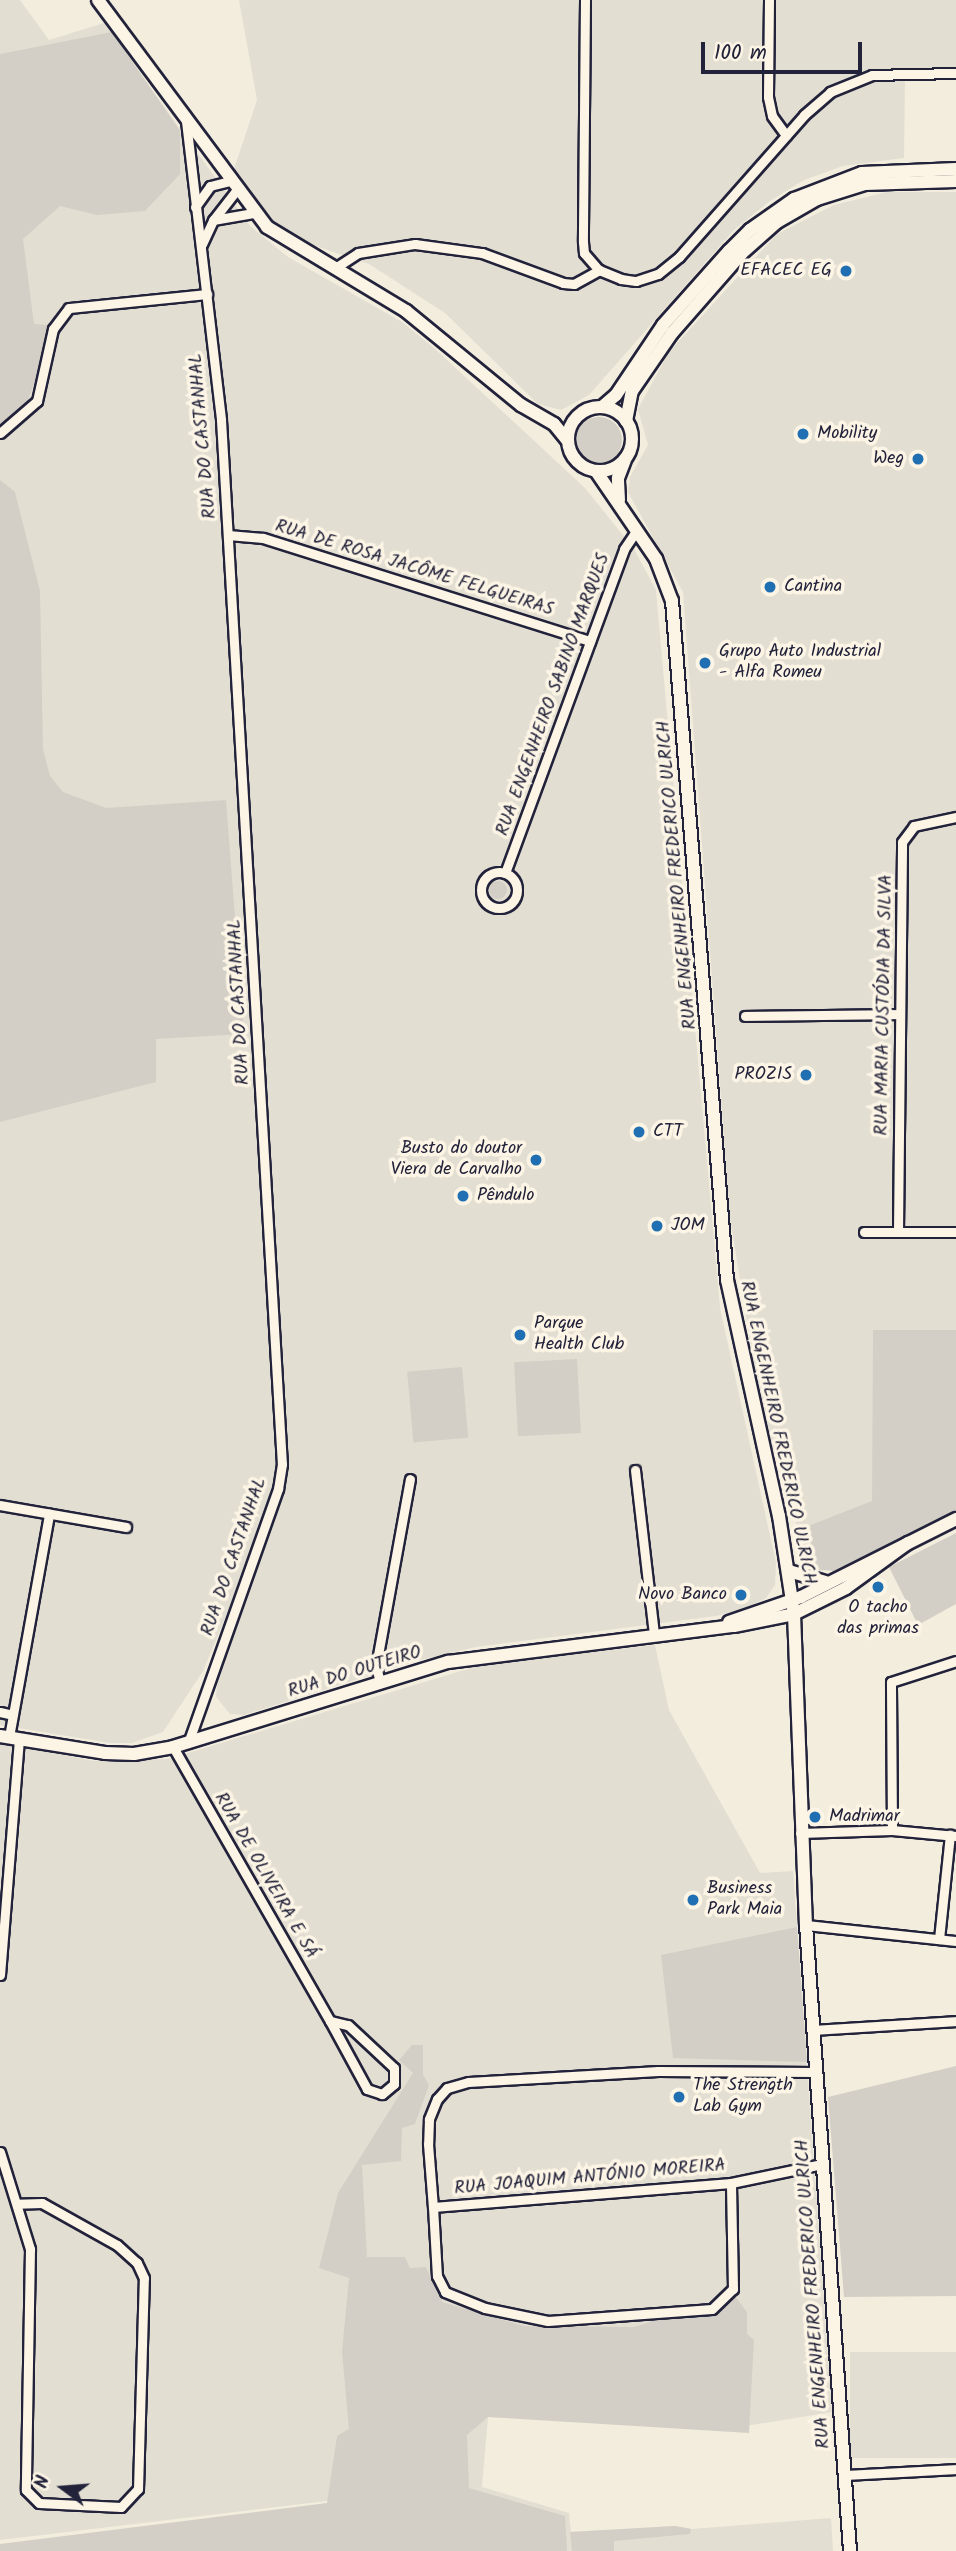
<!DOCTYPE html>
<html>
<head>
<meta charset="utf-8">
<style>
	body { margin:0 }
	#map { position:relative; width:956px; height:2551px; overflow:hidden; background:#f3edde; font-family:Kalam,sans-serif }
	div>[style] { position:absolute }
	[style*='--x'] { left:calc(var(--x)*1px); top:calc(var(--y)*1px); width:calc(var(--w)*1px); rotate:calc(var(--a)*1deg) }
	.built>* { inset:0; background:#e3ded2; transform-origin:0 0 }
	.green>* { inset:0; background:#d4cfc6; transform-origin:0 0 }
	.round { border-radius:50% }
	.roads { filter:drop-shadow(2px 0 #22223b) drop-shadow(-2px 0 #22223b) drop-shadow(0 2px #22223b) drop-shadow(0 -2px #22223b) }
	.street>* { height:9px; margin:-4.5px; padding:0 4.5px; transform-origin:4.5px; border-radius:4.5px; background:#fcf5e5 }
	.street>.ring { margin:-4.5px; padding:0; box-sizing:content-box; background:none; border:9px solid #fcf5e5; border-radius:50% }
	.secondary>* { height:12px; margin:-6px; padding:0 6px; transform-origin:6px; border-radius:6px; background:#fcf5e5 }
	.secondary>.ring { margin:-6px; padding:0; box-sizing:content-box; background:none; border:12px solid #fcf5e5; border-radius:50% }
	.dots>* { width:19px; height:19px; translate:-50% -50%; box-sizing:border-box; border:4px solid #fcf5e5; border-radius:50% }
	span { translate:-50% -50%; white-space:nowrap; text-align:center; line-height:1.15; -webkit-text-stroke:7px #fcf5e5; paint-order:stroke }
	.poi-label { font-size:18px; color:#22223b }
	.right { translate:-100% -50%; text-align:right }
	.left { translate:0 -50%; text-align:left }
	.street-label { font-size:18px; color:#22223b }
	.north { position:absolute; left:28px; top:2453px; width:70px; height:70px; -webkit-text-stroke:5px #fcf5e5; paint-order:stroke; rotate:286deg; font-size:19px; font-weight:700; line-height:28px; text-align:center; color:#22223b }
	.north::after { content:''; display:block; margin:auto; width:24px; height:32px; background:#22223b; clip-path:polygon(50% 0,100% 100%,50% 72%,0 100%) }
	.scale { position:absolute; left:701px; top:42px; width:161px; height:32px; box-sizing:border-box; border:4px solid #22223b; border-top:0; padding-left:9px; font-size:21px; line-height:24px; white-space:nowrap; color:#22223b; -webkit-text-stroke:5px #fcf5e5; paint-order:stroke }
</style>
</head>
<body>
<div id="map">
	<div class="built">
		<i style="clip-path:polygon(0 0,20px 0,49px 40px,104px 23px,250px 226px,288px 257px,402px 322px,434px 348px,585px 488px,634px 549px,656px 590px,720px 1308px,776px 1563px,775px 1585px,766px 1598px,746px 1608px,716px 1616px,476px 1647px,416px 1661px,244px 1715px,230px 1714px,216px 1697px,217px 1685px,275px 1499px,203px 1671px,163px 1732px,132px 1743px,110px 1743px,0 1725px)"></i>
		<i style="clip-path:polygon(239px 0,956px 0,956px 80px,905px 79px,904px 158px,843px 166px,804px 180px,770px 201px,734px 230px,589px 395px,561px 410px,538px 404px,445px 313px,369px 264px,304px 242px,276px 225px,234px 169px,257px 100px)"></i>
		<i style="clip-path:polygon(887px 192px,956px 192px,956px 1524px,812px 1574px,762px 1414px,730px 1218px,683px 592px,628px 492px,630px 477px,648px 445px,638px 409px,669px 352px,777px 234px,834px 205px)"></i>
		<i style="clip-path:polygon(655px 1645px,669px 1710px,760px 1873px,793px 1871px,832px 2412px,746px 2426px,488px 2417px,482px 2487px,569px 2513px,571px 2532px,675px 2526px,692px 2529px,831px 2518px,833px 2551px,339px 2551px,335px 2500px,0 2540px,0 1743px,94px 1761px,168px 1759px,481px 1665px)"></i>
		<i style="left:956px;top:2352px;width:106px;height:106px;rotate:90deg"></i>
	</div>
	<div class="green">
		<i style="clip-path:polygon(112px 32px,180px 131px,180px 174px,145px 211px,97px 215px,60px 206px,23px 239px,34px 324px,48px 325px,43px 358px,26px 406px,0 426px,0 54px)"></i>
		<i class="round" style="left:576px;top:417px;width:46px;height:46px"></i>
		<i style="clip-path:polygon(0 480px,15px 492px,40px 591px,43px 749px,50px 776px,63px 792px,106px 808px,226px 800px,244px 1034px,156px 1039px,156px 1082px,0 1122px)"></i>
		<i class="round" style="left:489px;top:881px;width:18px;height:18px"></i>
		<i style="clip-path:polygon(873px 1330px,956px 1330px,956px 1511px,833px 1571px,814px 1569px,801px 1553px,798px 1530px,872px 1501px)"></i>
		<i style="left:577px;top:1359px;width:74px;height:63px;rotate:87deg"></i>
		<i style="left:462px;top:1367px;width:71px;height:55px;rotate:85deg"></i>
		<i style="clip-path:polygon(956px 1533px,956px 1604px,918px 1625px,889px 1567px)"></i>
		<i style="clip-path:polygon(797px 1927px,807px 2062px,673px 2058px,661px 1955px)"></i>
		<i style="clip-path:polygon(412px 2045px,423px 2045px,423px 2075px,429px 2085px,415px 2124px,402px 2128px,401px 2161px,362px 2165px,367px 2257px,405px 2257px,410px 2268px,426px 2267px,442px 2302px,524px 2326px,634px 2327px,666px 2317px,718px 2315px,734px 2295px,747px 2312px,747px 2334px,754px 2340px,749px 2433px,488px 2417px,467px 2435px,469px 2488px,565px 2516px,567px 2551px,0 2551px,0 2544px,327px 2503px,337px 2436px,349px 2429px,342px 2352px,349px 2278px,319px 2268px,338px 2193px,413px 2073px,399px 2060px)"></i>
		<i style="clip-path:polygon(956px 2066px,956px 2296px,844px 2297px,828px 2097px)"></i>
		<i style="clip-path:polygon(675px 2526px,691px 2529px,690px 2534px,614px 2541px,614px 2551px,572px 2551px,570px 2532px)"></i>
	</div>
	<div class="roads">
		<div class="street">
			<i style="--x:585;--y:0;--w:242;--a:90.5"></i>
			<i style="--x:583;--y:242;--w:11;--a:85"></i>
			<i style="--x:584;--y:253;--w:23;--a:49"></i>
			<i style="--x:599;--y:270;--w:24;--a:22"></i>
			<i style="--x:621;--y:279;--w:15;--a:8"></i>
			<i style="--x:636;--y:281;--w:23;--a:-18"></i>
			<i style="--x:658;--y:274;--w:27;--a:-39"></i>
			<i style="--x:679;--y:257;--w:189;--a:-48.6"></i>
			<i style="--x:804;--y:115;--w:35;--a:-41"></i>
			<i style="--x:830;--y:92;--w:45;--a:-22"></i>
			<i style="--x:872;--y:75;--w:84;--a:-1.4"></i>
			<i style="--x:769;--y:0;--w:97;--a:90.6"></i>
			<i style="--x:768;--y:97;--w:19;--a:78"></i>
			<i style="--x:772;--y:116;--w:24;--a:54"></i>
			<i style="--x:186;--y:121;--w:301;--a:83.3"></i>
			<i style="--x:221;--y:420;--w:1046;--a:86.66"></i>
			<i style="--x:282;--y:1464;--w:25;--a:99"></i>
			<i style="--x:278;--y:1489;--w:269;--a:109.5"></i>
			<i style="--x:195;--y:207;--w:26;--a:-54"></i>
			<i style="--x:210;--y:186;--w:21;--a:-14"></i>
			<i style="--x:214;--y:219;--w:37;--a:-52"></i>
			<i style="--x:202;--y:244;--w:26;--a:-65"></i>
			<i style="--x:213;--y:220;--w:41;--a:-9.9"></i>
			<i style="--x:335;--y:268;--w:27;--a:-33"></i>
			<i style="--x:358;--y:253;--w:58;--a:-9"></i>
			<i style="--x:415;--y:244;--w:68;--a:7.7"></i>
			<i style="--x:482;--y:253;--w:86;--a:20.3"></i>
			<i style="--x:563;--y:283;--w:11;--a:5"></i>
			<i style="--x:574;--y:284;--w:29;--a:-29"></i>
			<i style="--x:0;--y:433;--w:49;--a:-40.9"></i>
			<i style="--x:37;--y:401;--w:74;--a:-77.5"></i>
			<i style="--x:53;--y:329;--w:26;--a:-53"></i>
			<i style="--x:69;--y:308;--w:139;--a:-5.8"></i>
			<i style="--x:228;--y:535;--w:35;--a:5"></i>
			<i style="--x:263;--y:538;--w:343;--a:17.5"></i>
			<i class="ring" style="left:481px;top:872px;width:27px;height:27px"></i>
			<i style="--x:505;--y:873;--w:345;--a:-69.8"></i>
			<i style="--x:624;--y:549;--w:23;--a:-56"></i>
			<i style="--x:745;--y:1016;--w:155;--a:-0.7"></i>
			<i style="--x:898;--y:1231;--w:389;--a:-89.4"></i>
			<i style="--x:902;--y:842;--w:20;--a:-53"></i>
			<i style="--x:914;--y:826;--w:43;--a:-12.1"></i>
			<i style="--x:864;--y:1232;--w:92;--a:0"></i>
			<i style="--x:635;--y:1470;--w:165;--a:83.4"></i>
			<i style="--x:0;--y:1505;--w:128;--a:9.9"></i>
			<i style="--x:380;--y:1683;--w:17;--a:-103"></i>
			<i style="--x:376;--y:1666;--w:190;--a:-79.7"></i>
			<i style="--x:0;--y:1712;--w:13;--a:13"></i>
			<i style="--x:9;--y:1737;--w:227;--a:-79.8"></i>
			<i style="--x:173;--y:1747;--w:316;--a:60.2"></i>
			<i style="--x:892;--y:1830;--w:148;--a:-90.4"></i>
			<i style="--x:891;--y:1682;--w:68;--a:-17.9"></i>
			<i style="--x:800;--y:1833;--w:92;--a:-1.9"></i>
			<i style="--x:892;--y:1830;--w:64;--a:5.4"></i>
			<i style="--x:806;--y:1925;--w:151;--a:6.1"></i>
			<i style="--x:939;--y:1939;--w:105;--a:-84"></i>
			<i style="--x:0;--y:1975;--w:237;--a:-85.4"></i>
			<i style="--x:330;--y:2021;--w:18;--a:13"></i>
			<i style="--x:348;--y:2025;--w:63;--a:43.1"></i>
			<i style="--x:394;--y:2068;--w:16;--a:90"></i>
			<i style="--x:394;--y:2084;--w:16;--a:140"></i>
			<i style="--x:382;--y:2094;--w:16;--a:-162"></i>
			<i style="--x:367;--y:2089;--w:77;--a:-118.6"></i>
			<i style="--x:813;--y:2030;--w:143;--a:-3.6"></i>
			<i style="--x:815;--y:2072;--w:157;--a:-179.6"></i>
			<i style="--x:658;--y:2071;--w:190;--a:176.7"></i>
			<i style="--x:468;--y:2082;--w:22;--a:164"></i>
			<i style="--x:447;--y:2088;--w:15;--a:132"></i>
			<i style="--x:437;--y:2099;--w:22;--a:112"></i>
			<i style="--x:429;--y:2119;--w:25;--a:92"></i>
			<i style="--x:428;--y:2144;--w:63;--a:85.5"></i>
			<i style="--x:433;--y:2207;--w:299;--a:-4.6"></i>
			<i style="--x:731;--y:2183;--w:93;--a:-11.8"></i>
			<i style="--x:0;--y:2152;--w:102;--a:72.8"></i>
			<i style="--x:30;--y:2249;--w:241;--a:91"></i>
			<i style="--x:26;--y:2490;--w:18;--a:45"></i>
			<i style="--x:39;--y:2503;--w:82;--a:2.8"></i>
			<i style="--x:121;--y:2507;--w:25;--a:-47"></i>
			<i style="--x:138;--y:2489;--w:211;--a:-88.4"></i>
			<i style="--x:144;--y:2278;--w:17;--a:-115"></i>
			<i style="--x:137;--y:2263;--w:27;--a:-138"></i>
			<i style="--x:117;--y:2245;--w:86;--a:-150.8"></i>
			<i style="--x:42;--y:2203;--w:24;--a:178"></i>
			<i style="--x:433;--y:2207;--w:69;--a:86.7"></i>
			<i style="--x:437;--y:2276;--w:18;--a:63"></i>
			<i style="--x:445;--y:2292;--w:43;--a:21.8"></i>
			<i style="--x:485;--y:2308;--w:64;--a:11.7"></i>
			<i style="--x:548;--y:2321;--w:164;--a:-4.2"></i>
			<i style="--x:712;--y:2309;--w:29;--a:-44"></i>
			<i style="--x:733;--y:2289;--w:106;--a:-91.1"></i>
			<i style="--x:845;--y:2475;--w:111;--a:-3.1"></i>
		</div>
		<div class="secondary">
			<i style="--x:98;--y:0;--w:283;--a:53.3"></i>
			<i style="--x:267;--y:227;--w:162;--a:31.1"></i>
			<i style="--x:406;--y:311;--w:149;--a:39.3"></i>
			<i style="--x:521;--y:405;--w:38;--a:30"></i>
			<i style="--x:554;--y:424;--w:21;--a:51"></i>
			<i class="ring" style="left:568px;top:407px;width:52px;height:52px"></i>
			<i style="--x:602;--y:407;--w:18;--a:-41"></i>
			<i style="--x:616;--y:395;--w:84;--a:-56.1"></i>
			<i style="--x:663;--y:325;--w:99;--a:-48.3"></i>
			<i style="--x:729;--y:251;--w:30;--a:-45"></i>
			<i style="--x:750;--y:230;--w:54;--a:-35.2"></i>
			<i style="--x:794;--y:199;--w:73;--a:-20.9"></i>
			<i style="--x:862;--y:173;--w:94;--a:-2.4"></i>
			<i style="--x:626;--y:421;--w:31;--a:-79"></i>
			<i style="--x:632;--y:391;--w:70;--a:-55.4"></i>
			<i style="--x:672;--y:333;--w:106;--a:-48.8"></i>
			<i style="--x:742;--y:253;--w:47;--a:-41.5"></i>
			<i style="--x:777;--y:222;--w:46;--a:-29.9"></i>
			<i style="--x:817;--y:199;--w:50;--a:-17.4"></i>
			<i style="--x:865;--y:184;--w:91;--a:-1.9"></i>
			<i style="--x:596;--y:471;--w:107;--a:55.7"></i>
			<i style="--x:656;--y:559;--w:45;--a:69.1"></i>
			<i style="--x:672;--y:601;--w:681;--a:85.37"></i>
			<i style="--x:727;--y:1280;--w:242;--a:77.6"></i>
			<i style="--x:779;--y:1516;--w:99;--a:81.3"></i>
			<i style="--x:794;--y:1614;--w:311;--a:87.8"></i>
			<i style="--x:806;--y:1925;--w:628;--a:85.98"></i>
			<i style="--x:619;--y:500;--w:22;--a:-93"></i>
			<i style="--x:618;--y:478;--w:19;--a:-69"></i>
			<i style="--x:789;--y:1571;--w:38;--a:17"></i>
			<i style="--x:729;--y:1622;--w:76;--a:-19.1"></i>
			<i style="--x:801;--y:1597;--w:174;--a:-26.7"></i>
			<i style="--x:0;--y:1736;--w:106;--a:9.2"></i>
			<i style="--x:105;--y:1753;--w:29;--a:2"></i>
			<i style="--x:134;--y:1754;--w:40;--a:-10"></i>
			<i style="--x:173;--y:1747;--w:288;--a:-17.2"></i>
			<i style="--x:448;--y:1662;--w:288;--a:-7.2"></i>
			<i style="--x:734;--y:1626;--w:61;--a:-11.3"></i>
			<i style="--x:794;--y:1614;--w:58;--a:-26.6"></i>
			<i style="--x:846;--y:1588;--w:77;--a:-36"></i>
		</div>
	</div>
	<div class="dots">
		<i style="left:846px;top:271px;background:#1f6fb2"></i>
		<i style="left:803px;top:434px;background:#1f6fb2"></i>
		<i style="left:918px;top:459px;background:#1f6fb2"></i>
		<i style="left:770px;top:587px;background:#1f6fb2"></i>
		<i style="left:705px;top:663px;background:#1f6fb2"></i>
		<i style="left:806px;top:1075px;background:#1f6fb2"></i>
		<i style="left:639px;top:1132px;background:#1f6fb2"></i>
		<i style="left:536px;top:1160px;background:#1f6fb2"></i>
		<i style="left:463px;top:1196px;background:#1f6fb2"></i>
		<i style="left:657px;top:1226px;background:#1f6fb2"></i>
		<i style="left:520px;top:1335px;background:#1f6fb2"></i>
		<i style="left:878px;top:1587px;background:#1f6fb2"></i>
		<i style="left:741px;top:1595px;background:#1f6fb2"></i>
		<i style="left:815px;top:1817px;background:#1f6fb2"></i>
		<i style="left:693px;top:1900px;background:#1f6fb2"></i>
		<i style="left:679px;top:2097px;background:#1f6fb2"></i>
	</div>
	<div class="poi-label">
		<span class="right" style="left:832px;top:271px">EFACEC EG</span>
		<span class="left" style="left:817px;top:434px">Mobility</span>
		<span class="right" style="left:904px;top:459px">Weg</span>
		<span class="left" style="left:784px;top:587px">Cantina</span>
		<span class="left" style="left:719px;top:663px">Grupo Auto Industrial<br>- Alfa Romeu</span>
		<span class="right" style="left:792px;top:1075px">PROZIS</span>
		<span class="left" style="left:653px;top:1132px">CTT</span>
		<span class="right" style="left:522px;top:1160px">Busto do doutor<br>Viera de Carvalho</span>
		<span class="left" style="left:477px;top:1196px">Pêndulo</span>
		<span class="left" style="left:671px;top:1226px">JOM</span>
		<span class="left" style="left:534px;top:1335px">Parque<br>Health Club</span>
		<span class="right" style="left:727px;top:1595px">Novo Banco</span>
		<span style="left:878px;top:1619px">O tacho<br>das primas</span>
		<span class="left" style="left:829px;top:1817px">Madrimar</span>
		<span class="left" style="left:707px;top:1900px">Business<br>Park Maia</span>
		<span class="left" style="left:693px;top:2097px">The Strength<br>Lab Gym</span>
	</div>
	<div class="street-label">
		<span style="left:204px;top:436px;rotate:-95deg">RUA DO CASTANHAL</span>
		<span style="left:414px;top:569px;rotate:17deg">RUA DE ROSA JACÔME FELGUEIRAS</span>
		<span style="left:554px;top:695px;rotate:-70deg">RUA ENGENHEIRO SABINO MARQUES</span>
		<span style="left:678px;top:875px;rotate:-95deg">RUA ENGENHEIRO FREDERICO ULRICH</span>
		<span style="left:240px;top:1002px;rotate:-93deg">RUA DO CASTANHAL</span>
		<span style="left:885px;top:1005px;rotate:-89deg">RUA MARIA CUSTÓDIA DA SILVA</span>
		<span style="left:777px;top:1433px;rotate:78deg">RUA ENGENHEIRO FREDERICO ULRICH</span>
		<span style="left:235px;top:1557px;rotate:-71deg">RUA DO CASTANHAL</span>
		<span style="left:355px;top:1673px;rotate:-17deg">RUA DO OUTEIRO</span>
		<span style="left:265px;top:1876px;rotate:60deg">RUA DE OLIVEIRA E SÁ</span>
		<span style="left:590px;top:2178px;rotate:-5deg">RUA JOAQUIM ANTÓNIO MOREIRA</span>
		<span style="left:814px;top:2294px;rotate:-94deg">RUA ENGENHEIRO FREDERICO ULRICH</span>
	</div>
	<div class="north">N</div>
	<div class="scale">100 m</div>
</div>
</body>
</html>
